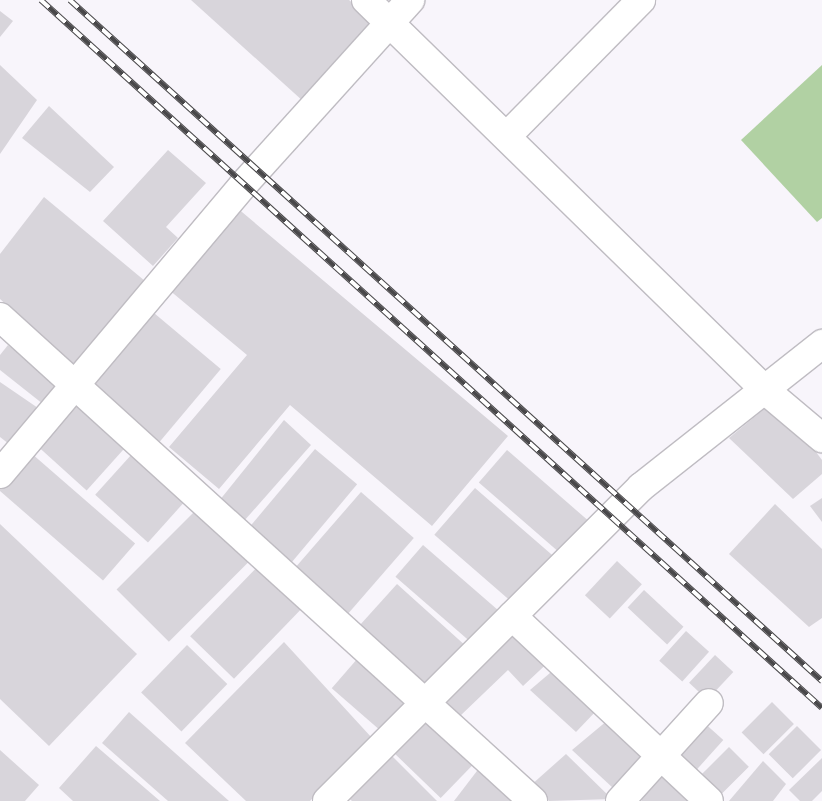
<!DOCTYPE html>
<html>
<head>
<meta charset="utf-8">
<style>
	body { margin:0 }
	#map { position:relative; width:822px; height:801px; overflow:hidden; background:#f8f5fb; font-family:Poppins,sans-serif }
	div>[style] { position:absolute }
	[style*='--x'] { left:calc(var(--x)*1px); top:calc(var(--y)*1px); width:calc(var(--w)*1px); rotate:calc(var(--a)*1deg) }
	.green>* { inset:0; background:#b1d1a3 }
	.building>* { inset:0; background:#d8d5db; transform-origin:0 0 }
	.roads { filter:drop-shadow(1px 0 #bfbcc2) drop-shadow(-1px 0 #bfbcc2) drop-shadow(0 1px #bfbcc2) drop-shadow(0 -1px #bfbcc2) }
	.minor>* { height:28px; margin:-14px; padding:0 14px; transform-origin:14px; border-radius:14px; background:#fff }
	.rail>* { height:5.5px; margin-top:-2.75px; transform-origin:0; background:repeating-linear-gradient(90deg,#fff 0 11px,#49484a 0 22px); box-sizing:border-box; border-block:1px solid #49484a }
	span { translate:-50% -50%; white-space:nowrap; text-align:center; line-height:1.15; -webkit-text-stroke:4px #fff; paint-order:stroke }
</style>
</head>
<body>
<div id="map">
	<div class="green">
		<i style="clip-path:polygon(822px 65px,822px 218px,817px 222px,741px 140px)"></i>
	</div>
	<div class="building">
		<i style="clip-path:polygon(191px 0,349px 0,375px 22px,304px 102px)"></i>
		<i style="clip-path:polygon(0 11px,13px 21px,0 37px)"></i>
		<i style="clip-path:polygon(0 65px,37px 100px,0 154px)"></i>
		<i style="clip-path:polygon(49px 106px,114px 167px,90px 192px,22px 138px)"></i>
		<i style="clip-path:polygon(168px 150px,206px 183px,166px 227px,178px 238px,153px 266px,103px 221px)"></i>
		<i style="clip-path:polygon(44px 197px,145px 281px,74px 366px,0 299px,0 254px)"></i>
		<i style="clip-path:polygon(236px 207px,508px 436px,432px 526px,290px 405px,219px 489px,169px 447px,247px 355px,168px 289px)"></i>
		<i style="left:148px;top:308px;width:95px;height:95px;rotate:40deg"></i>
		<i style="clip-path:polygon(8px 345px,59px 384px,43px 404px,0 370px,0 355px)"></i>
		<i style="clip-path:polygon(0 382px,38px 408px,9px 444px,0 437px)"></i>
		<i style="clip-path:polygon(776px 399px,822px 460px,822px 474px,793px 499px,729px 438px)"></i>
		<i style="left:77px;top:401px;width:67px;height:60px;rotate:42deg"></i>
		<i style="clip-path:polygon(284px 420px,311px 445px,244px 521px,219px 501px)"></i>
		<i style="left:315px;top:449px;width:55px;height:105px;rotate:40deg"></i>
		<i style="left:507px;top:450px;width:111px;height:43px;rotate:41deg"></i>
		<i style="left:31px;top:453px;width:138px;height:49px;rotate:41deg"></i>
		<i style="left:132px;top:454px;width:71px;height:55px;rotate:42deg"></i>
		<i style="left:475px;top:488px;width:103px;height:62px;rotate:41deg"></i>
		<i style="left:361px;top:492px;width:70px;height:101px;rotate:41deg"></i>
		<i style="clip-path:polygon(822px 498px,822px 522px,810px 506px)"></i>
		<i style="clip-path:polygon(775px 504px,822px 549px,822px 618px,809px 627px,729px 554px)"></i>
		<i style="left:200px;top:506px;width:74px;height:118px;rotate:45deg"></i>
		<i style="clip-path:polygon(0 524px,137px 654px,49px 746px,0 699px)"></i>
		<i style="left:423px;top:545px;width:100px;height:42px;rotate:41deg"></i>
		<i style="left:617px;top:561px;width:34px;height:47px;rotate:43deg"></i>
		<i style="left:261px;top:563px;width:61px;height:102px;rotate:44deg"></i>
		<i style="left:397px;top:584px;width:96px;height:60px;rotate:42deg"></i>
		<i style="left:644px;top:590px;width:54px;height:24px;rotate:43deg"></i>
		<i style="clip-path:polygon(520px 623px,555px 656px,523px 686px,508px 670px,459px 717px,442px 699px)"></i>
		<i style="left:686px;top:631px;width:31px;height:40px;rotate:42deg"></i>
		<i style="clip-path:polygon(284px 642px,372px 738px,310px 801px,246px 801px,185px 743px)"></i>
		<i style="left:187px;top:645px;width:56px;height:66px;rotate:44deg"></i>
		<i style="left:715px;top:655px;width:25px;height:38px;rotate:43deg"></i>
		<i style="left:358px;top:658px;width:69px;height:40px;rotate:41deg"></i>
		<i style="clip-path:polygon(557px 667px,597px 710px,576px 732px,530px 690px)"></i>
		<i style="left:772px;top:702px;width:31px;height:43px;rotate:45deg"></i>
		<i style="clip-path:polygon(129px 712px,229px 801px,168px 801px,102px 743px)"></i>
		<i style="left:423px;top:717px;width:69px;height:46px;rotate:44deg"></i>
		<i style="clip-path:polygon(608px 720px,648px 756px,613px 788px,572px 750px)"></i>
		<i style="left:701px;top:720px;width:30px;height:45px;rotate:42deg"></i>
		<i style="left:797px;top:726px;width:34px;height:40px;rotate:45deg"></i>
		<i style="clip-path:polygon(96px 746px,160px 801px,73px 801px,59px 788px)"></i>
		<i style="left:729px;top:747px;width:28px;height:40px;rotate:45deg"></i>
		<i style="clip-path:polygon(0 750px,39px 785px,25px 801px,0 801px)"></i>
		<i style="clip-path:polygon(388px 752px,437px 801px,352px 801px,338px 789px)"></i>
		<i style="clip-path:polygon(566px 754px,612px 799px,549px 801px,530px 786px)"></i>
		<i style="clip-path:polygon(822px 758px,822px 791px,812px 801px,800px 801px,789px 790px)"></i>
		<i style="clip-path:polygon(763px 761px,786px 784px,773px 801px,729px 801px)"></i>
		<i style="clip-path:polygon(480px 767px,520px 801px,454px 801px)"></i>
		<i style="clip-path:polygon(664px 773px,693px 801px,642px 801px,638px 797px)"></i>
	</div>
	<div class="roads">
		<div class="minor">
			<i style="--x:366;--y:0;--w:558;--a:44.35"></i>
			<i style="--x:765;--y:390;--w:75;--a:40.1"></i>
			<i style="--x:507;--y:136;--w:191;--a:-45.4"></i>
			<i style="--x:0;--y:317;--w:720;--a:42.24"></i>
			<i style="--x:0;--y:474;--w:379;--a:-49.9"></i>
			<i style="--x:244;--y:184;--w:248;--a:-47.9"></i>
			<i style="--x:512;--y:616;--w:270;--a:43.2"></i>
			<i style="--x:327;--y:801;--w:444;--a:-45"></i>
			<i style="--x:641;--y:487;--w:231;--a:-38.3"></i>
			<i style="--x:620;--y:801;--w:132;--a:-47.8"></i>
		</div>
	</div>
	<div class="rail">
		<i style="--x:41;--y:0;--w:1054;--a:42.19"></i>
		<i style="--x:70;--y:0;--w:1015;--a:42.16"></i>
	</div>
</div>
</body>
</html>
